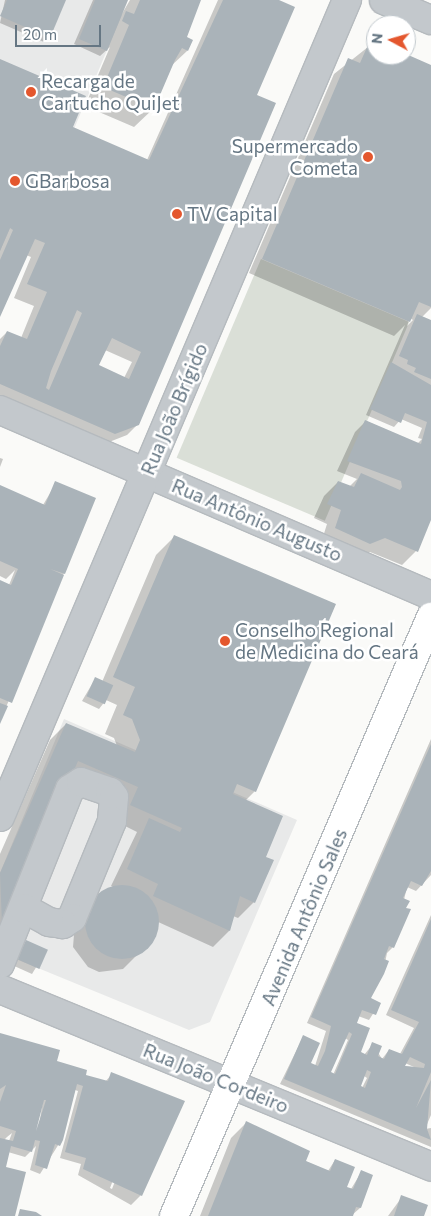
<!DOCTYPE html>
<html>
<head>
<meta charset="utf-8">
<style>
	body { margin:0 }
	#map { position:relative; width:431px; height:1216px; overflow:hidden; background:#fafaf8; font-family:Commissioner,sans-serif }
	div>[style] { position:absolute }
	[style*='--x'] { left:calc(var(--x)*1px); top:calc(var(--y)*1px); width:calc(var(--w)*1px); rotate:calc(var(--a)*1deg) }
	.built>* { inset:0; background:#e8e9e9 }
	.green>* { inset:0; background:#dadfd7; transform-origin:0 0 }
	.shadow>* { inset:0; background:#0003 }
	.building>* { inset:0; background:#aab3b9; transform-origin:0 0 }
	.round { border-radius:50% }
	.roads { filter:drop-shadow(1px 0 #b5babe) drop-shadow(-1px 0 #b5babe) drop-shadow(0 1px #b5babe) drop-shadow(0 -1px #b5babe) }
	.minor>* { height:28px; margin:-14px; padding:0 14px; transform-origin:14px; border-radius:14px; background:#c3c8cc }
	.major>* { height:28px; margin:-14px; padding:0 14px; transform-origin:14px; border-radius:14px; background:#fff }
	.dots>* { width:14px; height:14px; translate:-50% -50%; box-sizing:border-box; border:2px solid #fff; border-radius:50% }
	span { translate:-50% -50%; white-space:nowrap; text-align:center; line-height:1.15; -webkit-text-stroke:5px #fff; paint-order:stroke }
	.poi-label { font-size:19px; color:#657683 }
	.left { translate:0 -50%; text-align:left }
	.right { translate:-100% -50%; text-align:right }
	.street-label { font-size:19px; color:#657683 }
	.north { position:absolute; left:366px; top:15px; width:50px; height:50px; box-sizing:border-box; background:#fff; border:1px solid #c1c8cd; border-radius:50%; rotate:276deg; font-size:14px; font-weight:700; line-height:20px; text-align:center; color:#657683 }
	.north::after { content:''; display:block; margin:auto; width:18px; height:22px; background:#e4572e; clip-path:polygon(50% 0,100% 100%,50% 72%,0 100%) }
	.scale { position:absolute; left:15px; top:25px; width:86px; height:22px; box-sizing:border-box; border:2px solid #657683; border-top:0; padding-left:6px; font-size:15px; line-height:18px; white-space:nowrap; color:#657683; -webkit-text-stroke:4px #fff; paint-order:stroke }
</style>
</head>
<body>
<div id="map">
	<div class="built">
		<i style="clip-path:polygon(0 0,128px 0,69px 141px,10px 228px,0 251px)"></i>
		<i style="clip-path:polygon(64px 719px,297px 820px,210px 1022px,189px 1030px,16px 959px,29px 933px,0 924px,0 873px)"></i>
	</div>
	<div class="green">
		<i style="left:261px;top:259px;width:161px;height:216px;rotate:23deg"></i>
	</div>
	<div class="shadow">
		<i style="clip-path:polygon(5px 0,65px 0,44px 42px,0 23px)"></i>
		<i style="clip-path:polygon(93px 0,127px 0,119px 19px,130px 0,200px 0,186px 38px,187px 51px,170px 67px,153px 109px,134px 127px,85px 106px,110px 47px,100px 56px,74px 44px)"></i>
		<i style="clip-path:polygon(evenodd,218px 0,276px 0,255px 95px,138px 424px,127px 435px,104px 444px,0 405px,0 339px,7px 332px,21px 338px,34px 306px,14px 298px,31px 257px,26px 255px,0 315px,0 60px,71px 128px,147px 160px,218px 0,105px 350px,132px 362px,124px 378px,98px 366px,105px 350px)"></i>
		<i style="clip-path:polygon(evenodd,368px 47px,376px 55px,431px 67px,431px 308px,422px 317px,431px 321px,431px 517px,416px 551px,402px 565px,370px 552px,356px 558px,321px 543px,327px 524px,314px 518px,324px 496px,338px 482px,349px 487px,357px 479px,337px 471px,355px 432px,366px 421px,417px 444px,422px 439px,418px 438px,422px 428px,401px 419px,394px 427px,366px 415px,405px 325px,394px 336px,249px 273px,334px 74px,368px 47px,410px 318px,413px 320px,407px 326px,410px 318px)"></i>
		<i style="clip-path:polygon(0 458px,3px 459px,0 467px)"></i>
		<i style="clip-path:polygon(56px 483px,64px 573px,0 721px,0 581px,9px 585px,15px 570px,6px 579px,0 576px,0 487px,43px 505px)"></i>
		<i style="clip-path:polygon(175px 536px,255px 791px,245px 801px,265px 858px,254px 902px,238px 918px,233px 916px,229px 931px,213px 947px,156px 921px,155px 937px,123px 969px,99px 972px,88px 967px,73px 947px,75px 922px,107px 889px,117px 889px,111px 886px,137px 832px,115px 821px,122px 803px,68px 780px,0 925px,0 854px,50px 740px,66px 724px,117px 746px,114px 738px,105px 734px,117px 705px,106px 700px,99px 709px,82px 701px,95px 679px,102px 682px,156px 555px)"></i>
		<i style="clip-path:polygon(evenodd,431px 739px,431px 875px,416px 891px,407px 887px,393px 947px,387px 953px,383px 973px,369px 999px,380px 1003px,369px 1020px,358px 1016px,355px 1023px,359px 1053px,364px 1055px,373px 1044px,382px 1059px,389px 1050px,400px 1054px,414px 1028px,386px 1015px,431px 915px,431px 1115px,425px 1129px,431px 1128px,431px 1147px,280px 1084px,303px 1037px,309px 1064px,315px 1066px,326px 1031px,307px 1023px,431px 739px,345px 1038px,348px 1040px,333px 1075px,330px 1073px,345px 1038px,431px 739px,405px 1063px,414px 1067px,404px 1066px,405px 1063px,431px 739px,364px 1076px,367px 1078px,362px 1088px,359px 1087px,364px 1076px)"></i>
		<i style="clip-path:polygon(26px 941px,46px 951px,32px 974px,12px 965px)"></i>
		<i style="clip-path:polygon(evenodd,0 1036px,58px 1051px,55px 1062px,86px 1071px,84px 1076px,105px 1082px,112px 1074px,183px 1101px,141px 1195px,131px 1205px,78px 1175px,81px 1164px,60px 1158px,78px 1091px,75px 1090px,62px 1139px,40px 1174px,30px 1170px,36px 1146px,25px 1157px,8px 1152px,5px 1168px,25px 1173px,14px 1216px,0 1216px,0 1036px,44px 1093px,38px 1133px,34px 1132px,44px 1093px,0 1036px,144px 1099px,147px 1099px,112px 1189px,110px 1188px,144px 1099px,0 1036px,12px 1133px,9px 1141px,4px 1140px,7px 1137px,12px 1133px)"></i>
		<i style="clip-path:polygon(245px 1124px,283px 1141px,305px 1161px,328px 1171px,335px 1160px,345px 1188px,351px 1189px,362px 1171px,360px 1208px,351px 1216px,200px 1216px,231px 1138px)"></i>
		<i style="clip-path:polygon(402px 1197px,422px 1216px,388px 1216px)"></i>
	</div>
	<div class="building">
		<i style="clip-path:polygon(7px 0,66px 0,50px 38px,0 16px)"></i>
		<i style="clip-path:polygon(95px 0,128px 0,107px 51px,79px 39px)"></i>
		<i style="clip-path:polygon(140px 0,201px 0,187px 37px,193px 40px,188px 51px,182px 48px,175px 60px,154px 109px,103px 87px,129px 25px,122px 21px,126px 11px,134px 14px)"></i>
		<i style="clip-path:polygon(evenodd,223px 0,279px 0,295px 7px,257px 95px,276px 103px,139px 425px,115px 434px,0 384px,0 346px,7px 331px,27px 339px,47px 292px,27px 284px,45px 243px,35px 239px,0 317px,0 260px,13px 230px,10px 228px,0 251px,0 59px,86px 96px,73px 127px,149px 160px,223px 0,77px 310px,82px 313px,49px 390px,46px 388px,51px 371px,77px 310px,223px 0,112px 338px,141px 352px,129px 379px,99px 365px,112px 338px)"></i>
		<i style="clip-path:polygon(368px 45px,376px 49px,376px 55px,406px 54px,431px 65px,431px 307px,419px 302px,410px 322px,262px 259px,348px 58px,360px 63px)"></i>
		<i style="clip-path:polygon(417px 314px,431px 320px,431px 379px,414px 372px,416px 368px,407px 364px,408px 360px,399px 356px)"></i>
		<i style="clip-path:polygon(391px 362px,431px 385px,431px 520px,418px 552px,385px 538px,370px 544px,335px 528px,341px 510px,327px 504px,338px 481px,354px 487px,361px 473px,400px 490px,402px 487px,401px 481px,347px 461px,365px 420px,421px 444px,427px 422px,405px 413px,401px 423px,370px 409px)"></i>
		<i style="clip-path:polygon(55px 481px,96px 498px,65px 574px,50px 569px,64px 575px,12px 703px,0 698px,0 580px,11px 585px,18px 569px,0 561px,0 485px,45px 505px)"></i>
		<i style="clip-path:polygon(174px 535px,336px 604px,256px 792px,237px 784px,233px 794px,283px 816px,266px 857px,274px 860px,255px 903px,240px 896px,230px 931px,153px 896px,158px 884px,127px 869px,149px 818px,180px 832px,182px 828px,130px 805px,138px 787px,78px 761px,21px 892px,2px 925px,0 873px,66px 723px,135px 752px,140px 740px,132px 719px,123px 715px,135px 687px,113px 677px)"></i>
		<i style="left:95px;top:677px;width:20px;height:21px;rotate:24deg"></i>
		<i style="clip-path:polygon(0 703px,8px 706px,0 724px)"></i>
		<i style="clip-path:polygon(evenodd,431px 744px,431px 871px,422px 886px,411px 881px,403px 898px,410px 901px,406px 908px,411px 909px,394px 948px,389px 946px,384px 959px,389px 961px,384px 974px,371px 998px,381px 1003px,376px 1015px,362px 1010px,357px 1023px,370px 1028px,361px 1052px,367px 1055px,372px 1042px,382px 1046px,378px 1056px,384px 1059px,389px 1049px,402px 1054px,419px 1022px,391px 1010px,431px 919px,431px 1072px,416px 1108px,431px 1080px,427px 1129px,431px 1140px,284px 1079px,303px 1035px,320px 1043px,311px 1063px,318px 1066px,325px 1051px,331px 1026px,311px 1017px,431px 744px,349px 1032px,352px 1034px,335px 1074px,331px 1072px,349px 1032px,431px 744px,410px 1057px,425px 1064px,424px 1068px,405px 1066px,410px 1057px,431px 744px,367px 1070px,371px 1072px,365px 1088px,361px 1086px,367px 1070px)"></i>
		<i class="round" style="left:85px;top:885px;width:74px;height:74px"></i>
		<i style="left:26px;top:940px;width:24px;height:21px;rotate:24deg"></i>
		<i style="clip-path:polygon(evenodd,0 1033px,60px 1050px,57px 1061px,87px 1070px,86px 1075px,108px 1081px,111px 1072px,185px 1101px,142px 1196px,83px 1169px,86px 1158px,65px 1152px,83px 1086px,77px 1084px,63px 1140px,60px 1146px,55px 1144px,47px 1169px,35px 1165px,40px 1141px,35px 1140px,32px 1152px,11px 1146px,6px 1167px,26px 1172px,15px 1216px,0 1216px,0 1138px,13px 1141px,16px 1131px,0 1126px,0 1102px,6px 1085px,0 1089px,0 1033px,44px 1100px,46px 1100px,36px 1131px,44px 1100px)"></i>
		<i style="clip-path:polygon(246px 1121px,310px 1151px,306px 1161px,330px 1171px,335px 1159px,355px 1167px,347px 1187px,353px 1189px,361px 1170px,373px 1175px,361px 1208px,356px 1207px,353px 1216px,208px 1216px)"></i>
		<i style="clip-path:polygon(401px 1195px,428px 1205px,424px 1216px,394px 1216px)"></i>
		<i style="clip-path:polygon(20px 1209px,36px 1212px,42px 1216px,18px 1216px)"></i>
	</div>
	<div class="roads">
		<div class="minor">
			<i style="--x:384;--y:0;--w:51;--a:23.1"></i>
			<i style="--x:0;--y:410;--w:469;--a:23.3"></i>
			<i style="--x:0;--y:817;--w:888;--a:-66.99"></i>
			<i style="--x:0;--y:964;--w:188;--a:-68.2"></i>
			<i style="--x:70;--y:789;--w:13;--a:-32"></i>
			<i style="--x:81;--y:782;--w:31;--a:19"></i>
			<i style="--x:110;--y:792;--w:6;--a:51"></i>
			<i style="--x:114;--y:797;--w:24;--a:95"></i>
			<i style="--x:112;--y:821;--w:105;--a:112.4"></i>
			<i style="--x:72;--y:918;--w:11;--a:146"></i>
			<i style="--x:63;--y:924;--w:14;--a:-172"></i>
			<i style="--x:49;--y:922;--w:29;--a:-151"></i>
			<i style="--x:0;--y:989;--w:466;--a:22.4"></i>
		</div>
		<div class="major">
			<i style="--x:174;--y:1216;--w:652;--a:-66.78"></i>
		</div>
	</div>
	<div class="dots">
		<i style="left:31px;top:92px;background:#e4572e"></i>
		<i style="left:368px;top:157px;background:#e4572e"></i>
		<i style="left:15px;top:181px;background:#e4572e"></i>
		<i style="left:177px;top:214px;background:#e4572e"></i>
		<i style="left:225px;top:641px;background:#e4572e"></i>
	</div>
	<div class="poi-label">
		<span class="left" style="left:41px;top:92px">Recarga de<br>Cartucho QuiJet</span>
		<span class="right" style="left:358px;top:157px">Supermercado<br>Cometa</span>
		<span class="left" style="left:25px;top:181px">GBarbosa</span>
		<span class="left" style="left:187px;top:214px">TV Capital</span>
		<span class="left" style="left:235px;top:641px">Conselho Regional<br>de Medicina do Ceará</span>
	</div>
	<div class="street-label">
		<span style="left:174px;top:409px;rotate:-67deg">Rua João Brígido</span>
		<span style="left:257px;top:520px;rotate:23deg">Rua Antônio Augusto</span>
		<span style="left:304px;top:917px;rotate:-67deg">Avenida Antônio Sales</span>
		<span style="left:216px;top:1078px;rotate:22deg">Rua João Cordeiro</span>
	</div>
	<div class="north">N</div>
	<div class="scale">20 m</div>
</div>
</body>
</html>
